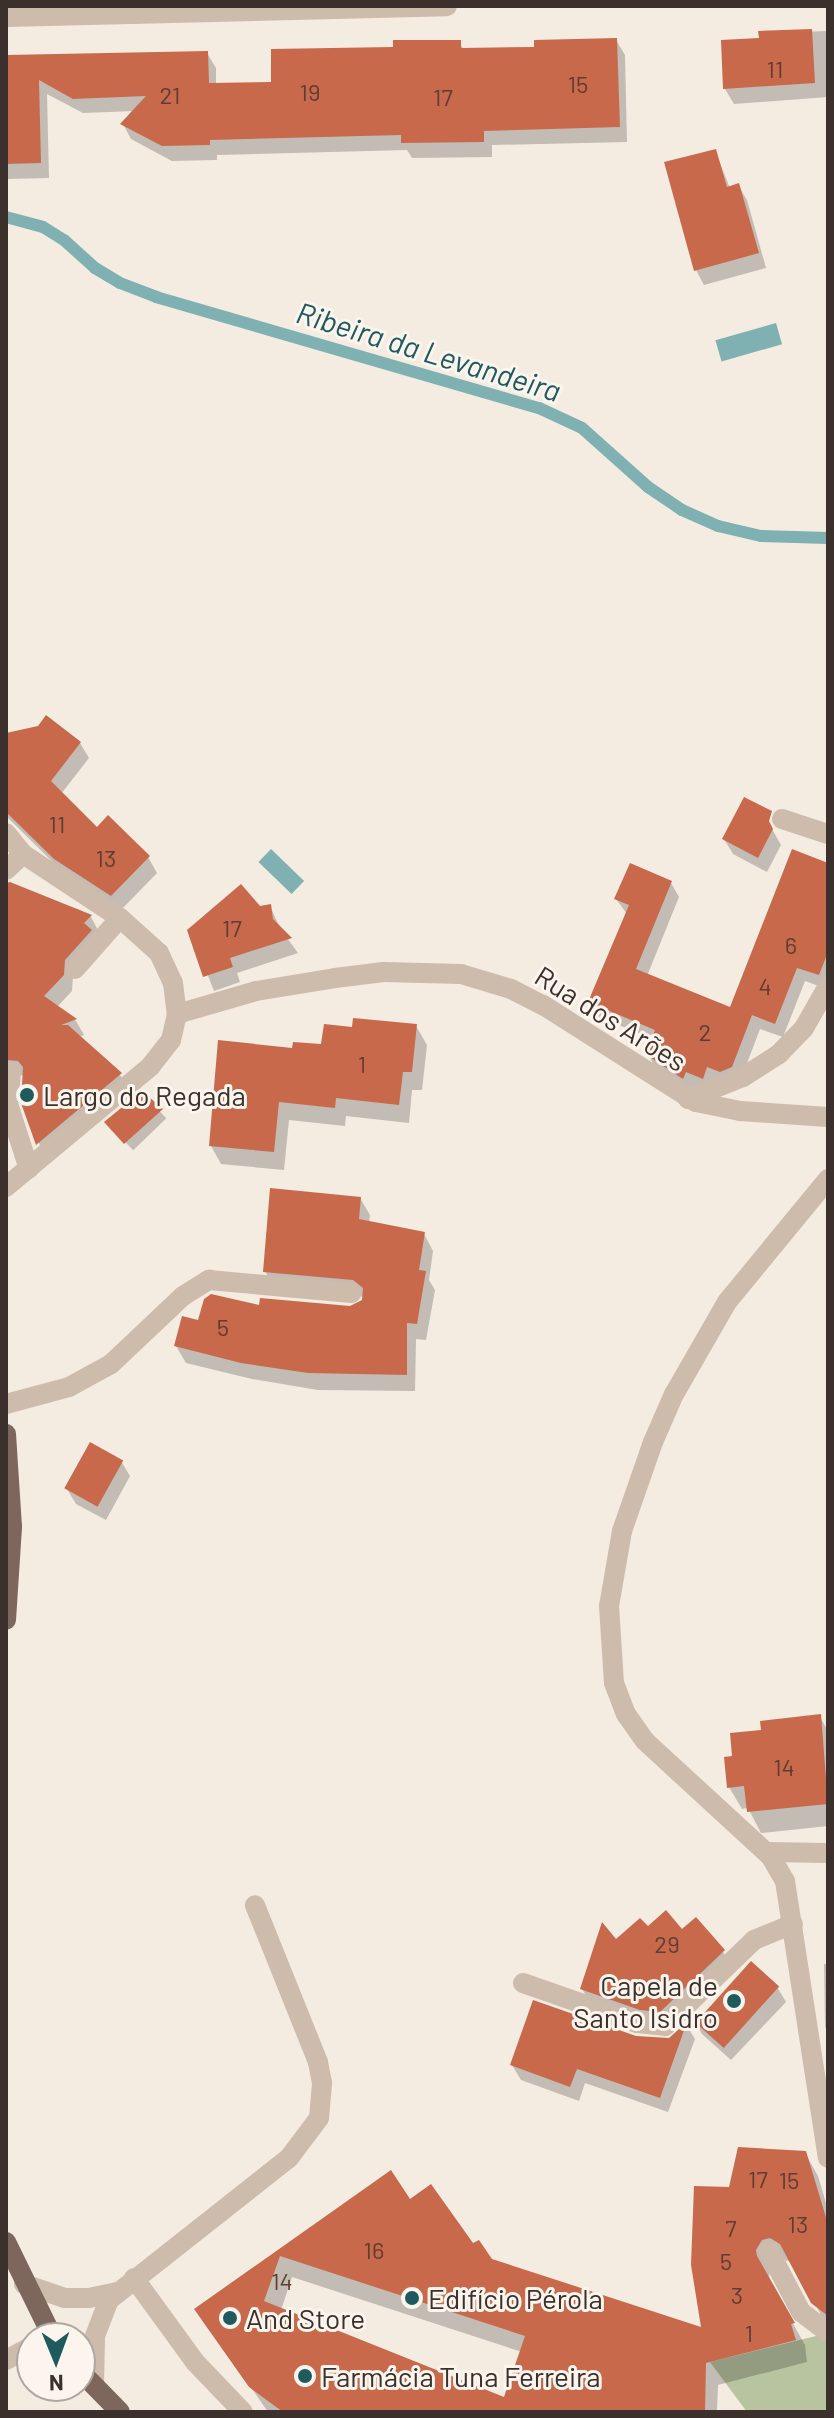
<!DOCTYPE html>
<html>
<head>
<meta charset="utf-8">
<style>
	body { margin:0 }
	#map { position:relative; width:834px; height:2418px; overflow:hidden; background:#f4ebe1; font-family:Barlow,sans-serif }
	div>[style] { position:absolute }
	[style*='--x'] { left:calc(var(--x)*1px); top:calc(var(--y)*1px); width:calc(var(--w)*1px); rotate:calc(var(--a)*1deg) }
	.green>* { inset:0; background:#b8c4a0 }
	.water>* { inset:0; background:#7fb0b2; transform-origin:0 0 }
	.shadow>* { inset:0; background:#0003; transform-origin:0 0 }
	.stream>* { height:12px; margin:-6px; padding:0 6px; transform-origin:6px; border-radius:6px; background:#7fb0b2 }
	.building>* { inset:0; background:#c8694b; transform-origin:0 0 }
	.lane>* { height:20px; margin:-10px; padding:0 10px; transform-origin:10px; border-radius:10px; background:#cdbbac }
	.street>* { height:20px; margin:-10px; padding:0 10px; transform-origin:10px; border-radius:10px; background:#cdbbac }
	.primary>* { height:20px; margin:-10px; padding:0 10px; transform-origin:10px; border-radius:10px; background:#7d675c }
	.dots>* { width:22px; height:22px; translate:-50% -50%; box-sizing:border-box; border:4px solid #fbf5ee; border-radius:50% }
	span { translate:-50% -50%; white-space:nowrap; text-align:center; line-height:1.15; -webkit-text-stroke:6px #fbf5ee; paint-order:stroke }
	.number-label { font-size:24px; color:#5e3e33 }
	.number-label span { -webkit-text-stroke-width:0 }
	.street-label { font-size:28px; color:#3b302b }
	.poi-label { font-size:28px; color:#3b302b }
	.left { translate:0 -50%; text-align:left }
	.right { translate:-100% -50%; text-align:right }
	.water-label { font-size:30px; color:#1f5a5e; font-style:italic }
	.frame { position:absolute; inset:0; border:8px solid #3b302b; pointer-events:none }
	.north { position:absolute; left:16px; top:2322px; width:80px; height:80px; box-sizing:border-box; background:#fbf5ee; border:2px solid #aea6a0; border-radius:50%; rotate:179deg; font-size:22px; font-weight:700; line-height:32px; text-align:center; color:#3b302b }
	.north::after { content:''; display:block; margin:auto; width:28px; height:36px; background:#1f5a5e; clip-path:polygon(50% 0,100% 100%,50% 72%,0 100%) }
</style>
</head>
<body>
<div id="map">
	<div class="green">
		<i style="clip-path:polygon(816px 2336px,828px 2338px,828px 2412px,747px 2412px,710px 2362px)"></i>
	</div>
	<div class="water">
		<i style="left:776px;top:323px;width:22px;height:63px;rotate:74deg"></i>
		<i style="left:271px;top:849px;width:46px;height:18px;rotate:44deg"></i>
	</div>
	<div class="shadow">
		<i style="clip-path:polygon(828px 31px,828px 97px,734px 104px,725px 89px,761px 40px,760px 33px)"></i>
		<i style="clip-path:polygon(616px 40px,625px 55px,627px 142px,492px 145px,492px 157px,412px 158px,407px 150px,217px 155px,217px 160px,172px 161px,131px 139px,123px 124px,134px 111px,83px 113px,47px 94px,49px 178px,6px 179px,6px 58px,207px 53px,216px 68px,216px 85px,273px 84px,395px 49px,459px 42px,464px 50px,536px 49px)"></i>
		<i style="clip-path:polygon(715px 151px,730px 188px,738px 185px,747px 200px,766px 268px,704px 285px,696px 270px)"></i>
		<i style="clip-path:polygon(6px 735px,80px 743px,89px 758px,61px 794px,97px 830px,148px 857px,157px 873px,120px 911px,65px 874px,6px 816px)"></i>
		<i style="clip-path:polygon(768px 822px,781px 845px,767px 872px,733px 854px,724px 839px)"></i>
		<i style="clip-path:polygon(828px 865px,827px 989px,805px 981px,783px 1037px,760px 1029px,740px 1082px,711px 1092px,694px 1086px,692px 1091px,656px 1069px,648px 1054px,653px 1039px,599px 1017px,591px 1002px,627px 914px,616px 899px,671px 883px,679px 897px,647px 976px,731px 1009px)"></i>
		<i style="clip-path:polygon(6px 886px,80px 910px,91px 917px,99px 932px,73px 976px,72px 991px,57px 1007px,76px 1021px,84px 1035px,78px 1037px,120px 1075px,129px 1090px,46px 1159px,29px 1121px,29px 1076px,16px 1075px,6px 1079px)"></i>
		<i style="clip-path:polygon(270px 906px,280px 928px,298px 953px,237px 973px,240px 982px,214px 991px,190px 930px)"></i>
		<i style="clip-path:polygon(416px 1026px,427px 1045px,422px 1090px,412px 1090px,409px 1123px,346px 1116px,345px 1126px,289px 1120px,284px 1170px,221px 1164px,211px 1146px,294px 1050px,323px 1046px,354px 1029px)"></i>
		<i style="left:142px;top:1093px;width:35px;height:46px;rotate:46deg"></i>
		<i style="clip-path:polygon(360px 1198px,370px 1215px,369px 1223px,424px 1234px,433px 1251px,429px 1280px,435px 1290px,426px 1340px,416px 1339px,415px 1391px,318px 1390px,252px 1379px,186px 1363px,176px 1346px,200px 1322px,261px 1308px,358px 1306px,365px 1297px,274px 1288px,265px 1271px)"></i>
		<i style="clip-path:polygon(121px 1461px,130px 1476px,106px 1520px,76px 1504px,67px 1489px)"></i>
		<i style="clip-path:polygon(820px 1717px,828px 1731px,828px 1826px,761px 1833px,748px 1808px,742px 1809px,729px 1787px,735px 1758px)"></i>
		<i style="clip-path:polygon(647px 1929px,681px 1931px,723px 1952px,732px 1967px,669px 2027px,591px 2004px,582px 1989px,616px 1942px)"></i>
		<i style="clip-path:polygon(824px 1964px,828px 1964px,828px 2032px,825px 2027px)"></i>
		<i style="clip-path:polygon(777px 1987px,786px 2002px,731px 2060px,702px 2034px,694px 2019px)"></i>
		<i style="clip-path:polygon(687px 2026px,695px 2039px,668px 2112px,585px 2083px,579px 2101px,521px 2080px,512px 2065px,635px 2038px,669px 2040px)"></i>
		<i style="clip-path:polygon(evenodd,805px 2153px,818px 2176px,828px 2210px,828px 2327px,791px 2262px,782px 2259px,770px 2266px,769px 2281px,805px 2345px,807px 2362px,718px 2385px,717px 2412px,268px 2412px,197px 2309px,390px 2173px,410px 2201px,491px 2260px,703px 2330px,731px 2189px,805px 2153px,292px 2277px,522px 2352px,506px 2399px,281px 2310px,292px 2277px)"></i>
	</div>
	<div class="stream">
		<i style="--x:6;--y:217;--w:38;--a:15"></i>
		<i style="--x:43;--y:227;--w:25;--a:32"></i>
		<i style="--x:64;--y:240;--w:42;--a:42.1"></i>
		<i style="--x:95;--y:268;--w:29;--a:31"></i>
		<i style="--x:120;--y:283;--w:39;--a:21"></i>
		<i style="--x:156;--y:297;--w:399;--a:16.2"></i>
		<i style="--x:539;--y:408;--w:47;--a:24.9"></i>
		<i style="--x:582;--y:428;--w:89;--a:41.8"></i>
		<i style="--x:648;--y:487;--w:41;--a:34.1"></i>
		<i style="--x:682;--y:510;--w:39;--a:24"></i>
		<i style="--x:718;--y:526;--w:44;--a:13.1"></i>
		<i style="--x:761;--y:536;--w:67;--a:1.7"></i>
	</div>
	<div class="building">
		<i style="clip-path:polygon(812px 29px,815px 83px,723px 89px,721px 40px,759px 38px,758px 31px)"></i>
		<i style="clip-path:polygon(617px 38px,620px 127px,484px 131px,484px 142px,401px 143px,401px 135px,210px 140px,210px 145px,162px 146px,120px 124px,146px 96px,73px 99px,39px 80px,41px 163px,6px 164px,6px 55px,208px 51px,209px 83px,271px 82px,271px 49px,393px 47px,393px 40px,461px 40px,461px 48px,534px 47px,534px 40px)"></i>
		<i style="clip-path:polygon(716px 149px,727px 187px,739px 183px,759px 253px,694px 271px,664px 162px)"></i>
		<i style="clip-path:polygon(46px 715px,81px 742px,51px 781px,97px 827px,108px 815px,150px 856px,111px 896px,54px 859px,6px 812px,6px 733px,38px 726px)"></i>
		<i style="clip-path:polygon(744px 797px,772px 811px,769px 821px,773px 829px,758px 858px,722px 839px)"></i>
		<i style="clip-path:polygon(792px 849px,828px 863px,828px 952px,819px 975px,797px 968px,775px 1024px,752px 1015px,732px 1067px,720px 1072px,707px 1067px,703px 1079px,686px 1072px,683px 1079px,645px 1054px,655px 1030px,588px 1002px,629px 905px,614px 899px,630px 863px,672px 881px,636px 969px,730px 1007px)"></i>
		<i style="clip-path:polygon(10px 882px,92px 915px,84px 923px,92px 930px,65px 960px,64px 975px,44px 996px,77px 1019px,61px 1025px,68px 1025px,122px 1073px,36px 1145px,21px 1103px,23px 1067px,18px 1061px,6px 1060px,6px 883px)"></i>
		<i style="clip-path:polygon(241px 884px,260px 906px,271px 904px,273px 919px,292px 938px,230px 958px,233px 967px,203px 977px,187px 930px)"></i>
		<i style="clip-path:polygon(353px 1018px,417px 1024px,412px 1072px,403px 1072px,399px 1105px,336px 1098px,335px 1108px,279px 1102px,274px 1152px,209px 1146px,218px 1040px,292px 1048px,293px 1042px,321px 1044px,324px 1024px,352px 1027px)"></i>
		<i style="clip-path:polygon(142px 1091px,163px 1109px,124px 1144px,104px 1122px)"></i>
		<i style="clip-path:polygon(270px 1188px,361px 1197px,359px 1219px,425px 1232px,419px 1270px,426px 1271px,417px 1324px,407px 1323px,407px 1375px,308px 1373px,241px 1363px,174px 1346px,182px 1316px,198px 1320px,204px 1299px,211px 1294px,259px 1305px,260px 1298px,350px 1306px,362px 1300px,363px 1288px,353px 1280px,263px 1272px)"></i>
		<i style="left:90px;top:1442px;width:38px;height:53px;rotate:29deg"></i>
		<i style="clip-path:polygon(821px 1714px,828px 1804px,747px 1812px,744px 1786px,727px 1788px,724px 1757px,732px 1756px,730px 1733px,761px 1730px,760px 1721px)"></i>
		<i style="clip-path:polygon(666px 1910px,682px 1929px,696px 1917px,725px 1950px,660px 2012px,640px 2010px,580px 1989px,602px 1922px,616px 1939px,640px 1918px,648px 1926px)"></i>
		<i style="left:751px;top:1961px;width:38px;height:83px;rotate:42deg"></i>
		<i style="clip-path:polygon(533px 2000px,636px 2036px,669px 2038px,687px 2022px,660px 2098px,577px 2069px,570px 2087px,510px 2065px)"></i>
		<i style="clip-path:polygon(evenodd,738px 2147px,806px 2151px,828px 2224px,828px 2316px,811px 2303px,780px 2244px,770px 2238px,762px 2240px,756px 2250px,757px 2256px,795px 2323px,791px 2324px,796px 2340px,706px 2363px,705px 2412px,283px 2412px,249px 2387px,194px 2309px,391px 2170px,410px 2199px,431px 2184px,473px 2243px,479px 2240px,492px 2259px,701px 2327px,691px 2265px,694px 2186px,729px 2187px,738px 2147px,280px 2256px,525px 2336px,504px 2397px,264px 2301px,280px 2256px)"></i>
	</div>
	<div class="lane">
		<i style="--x:782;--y:819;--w:48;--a:18.1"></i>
		<i style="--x:6;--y:870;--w:23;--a:-43"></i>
		<i style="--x:75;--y:969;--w:68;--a:-48.6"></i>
		<i style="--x:688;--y:1099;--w:59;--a:-21.8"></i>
		<i style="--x:743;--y:1077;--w:43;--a:-32.6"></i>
		<i style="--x:779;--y:1054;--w:36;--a:-46"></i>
		<i style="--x:804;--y:1028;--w:48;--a:-60.3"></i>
		<i style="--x:767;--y:1852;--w:61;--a:0.9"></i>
		<i style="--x:523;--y:1983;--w:121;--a:19.3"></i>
		<i style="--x:637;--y:2023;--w:28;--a:6"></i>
		<i style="--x:665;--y:2026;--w:124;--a:-44"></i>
		<i style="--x:754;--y:1940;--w:42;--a:-22.3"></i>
		<i style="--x:769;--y:2251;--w:69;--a:62.3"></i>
		<i style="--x:801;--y:2312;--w:34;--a:37"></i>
	</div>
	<div class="street">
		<i style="--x:6;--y:17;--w:441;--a:-1.4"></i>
		<i style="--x:6;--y:833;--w:27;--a:51"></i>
		<i style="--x:23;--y:854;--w:116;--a:33.4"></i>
		<i style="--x:120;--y:918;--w:52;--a:41.9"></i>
		<i style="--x:159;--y:953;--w:33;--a:65"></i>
		<i style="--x:173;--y:983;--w:31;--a:83"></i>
		<i style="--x:177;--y:1014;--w:27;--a:103"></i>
		<i style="--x:171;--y:1040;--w:33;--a:128"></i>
		<i style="--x:151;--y:1066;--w:189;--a:140.2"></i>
		<i style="--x:177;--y:1014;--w:82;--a:-16.2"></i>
		<i style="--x:256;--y:991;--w:80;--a:-9.3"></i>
		<i style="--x:335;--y:978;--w:49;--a:-7"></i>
		<i style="--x:384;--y:972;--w:77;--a:1.5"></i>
		<i style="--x:461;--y:974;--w:52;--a:16.7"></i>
		<i style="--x:511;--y:989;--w:36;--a:27"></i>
		<i style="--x:543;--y:1005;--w:181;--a:32.4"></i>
		<i style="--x:696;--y:1102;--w:45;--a:11.6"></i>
		<i style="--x:740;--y:1111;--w:88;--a:3.9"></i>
		<i style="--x:11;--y:1072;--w:32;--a:95"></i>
		<i style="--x:8;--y:1104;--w:68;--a:72.1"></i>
		<i style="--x:828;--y:1179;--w:159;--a:129.4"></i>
		<i style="--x:727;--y:1302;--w:106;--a:119.9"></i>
		<i style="--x:674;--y:1394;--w:52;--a:113.6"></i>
		<i style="--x:653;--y:1442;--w:94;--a:109.2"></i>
		<i style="--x:622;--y:1531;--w:76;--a:99.8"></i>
		<i style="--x:609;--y:1606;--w:77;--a:86.3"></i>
		<i style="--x:614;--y:1683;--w:33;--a:69"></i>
		<i style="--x:626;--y:1714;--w:33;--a:55"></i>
		<i style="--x:645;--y:1741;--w:171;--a:42.6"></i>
		<i style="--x:771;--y:1857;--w:28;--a:60"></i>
		<i style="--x:785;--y:1881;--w:280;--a:81.2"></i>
		<i style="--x:6;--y:1404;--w:65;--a:-15.1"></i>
		<i style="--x:69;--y:1387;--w:48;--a:-28.7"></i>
		<i style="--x:111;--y:1364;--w:99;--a:-43.4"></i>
		<i style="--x:183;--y:1296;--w:31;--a:-32"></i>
		<i style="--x:209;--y:1280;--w:143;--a:5.2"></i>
		<i style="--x:134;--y:2278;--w:104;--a:54"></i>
		<i style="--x:195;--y:2362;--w:69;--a:46.2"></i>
		<i style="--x:24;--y:2284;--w:43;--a:18.9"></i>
		<i style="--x:65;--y:2298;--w:24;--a:0"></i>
		<i style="--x:89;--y:2298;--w:29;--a:-12"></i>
		<i style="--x:6;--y:2360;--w:30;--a:-28"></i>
		<i style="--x:94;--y:2385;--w:49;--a:-88.8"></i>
		<i style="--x:95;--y:2336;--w:39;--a:-69"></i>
		<i style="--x:109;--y:2300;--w:229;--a:-38.3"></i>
		<i style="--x:289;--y:2158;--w:50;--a:-53.1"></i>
		<i style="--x:319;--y:2118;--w:35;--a:-85"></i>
		<i style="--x:322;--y:2083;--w:21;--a:-101"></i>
		<i style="--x:318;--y:2062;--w:169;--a:-111.9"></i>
	</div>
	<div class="primary">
		<i style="--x:6;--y:1434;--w:93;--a:86.3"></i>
		<i style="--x:12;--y:1527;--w:93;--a:93.7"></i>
		<i style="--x:6;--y:2242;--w:107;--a:63.9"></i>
		<i style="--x:80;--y:2371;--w:57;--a:45.7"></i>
	</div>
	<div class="dots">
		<i style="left:27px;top:1095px;background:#1f5a5e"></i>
		<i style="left:734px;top:2001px;background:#1f5a5e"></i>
		<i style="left:412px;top:2298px;background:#1f5a5e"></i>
		<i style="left:230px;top:2318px;background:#1f5a5e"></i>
		<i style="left:305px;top:2376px;background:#1f5a5e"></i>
	</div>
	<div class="number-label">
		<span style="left:775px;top:69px">11</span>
		<span style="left:578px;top:84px">15</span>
		<span style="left:310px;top:92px">19</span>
		<span style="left:170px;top:95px">21</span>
		<span style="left:443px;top:97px">17</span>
		<span style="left:57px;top:824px">11</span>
		<span style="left:106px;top:858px">13</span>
		<span style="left:232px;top:928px">17</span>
		<span style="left:791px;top:945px">6</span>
		<span style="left:765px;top:986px">4</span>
		<span style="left:705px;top:1032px">2</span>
		<span style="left:362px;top:1064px">1</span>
		<span style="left:223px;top:1327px">5</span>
		<span style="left:784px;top:1767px">14</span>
		<span style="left:667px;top:1944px">29</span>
		<span style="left:758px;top:2179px">17</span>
		<span style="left:789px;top:2180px">15</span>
		<span style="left:798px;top:2224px">13</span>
		<span style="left:731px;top:2228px">7</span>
		<span style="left:374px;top:2250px">16</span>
		<span style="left:726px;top:2261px">5</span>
		<span style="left:282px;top:2281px">14</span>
		<span style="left:737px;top:2295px">3</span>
		<span style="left:749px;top:2333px">1</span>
	</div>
	<div class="street-label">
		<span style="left:611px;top:1018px;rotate:32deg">Rua dos Arões</span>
	</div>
	<div class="poi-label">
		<span class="left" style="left:43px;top:1095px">Largo do Regada</span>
		<span class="right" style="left:718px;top:2001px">Capela de<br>Santo Isidro</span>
		<span class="left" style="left:428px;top:2298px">Edifício Pérola</span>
		<span class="left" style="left:246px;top:2318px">And Store</span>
		<span class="left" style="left:321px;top:2376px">Farmácia Tuna Ferreira</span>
	</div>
	<div class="water-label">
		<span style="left:429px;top:351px;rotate:17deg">Ribeira da Levandeira</span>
	</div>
	<div class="frame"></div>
	<div class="north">N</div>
</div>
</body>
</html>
